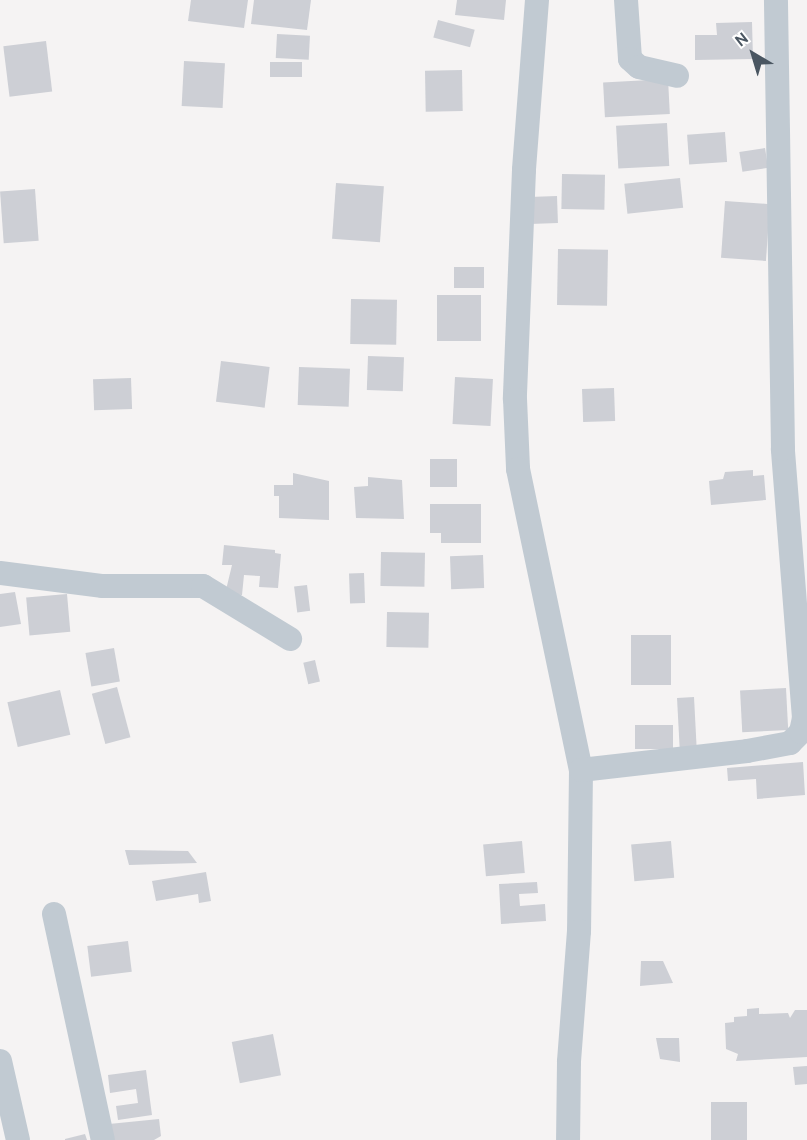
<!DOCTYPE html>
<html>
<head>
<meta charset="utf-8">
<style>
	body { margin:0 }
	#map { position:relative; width:807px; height:1140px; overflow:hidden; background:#f5f3f3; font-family:Cabin,sans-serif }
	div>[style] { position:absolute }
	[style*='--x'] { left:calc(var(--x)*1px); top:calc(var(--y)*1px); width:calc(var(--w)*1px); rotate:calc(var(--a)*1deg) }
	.building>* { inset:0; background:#cdcfd5; transform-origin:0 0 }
	.minor>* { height:24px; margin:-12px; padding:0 12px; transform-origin:12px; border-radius:12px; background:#c1cad2 }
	span { translate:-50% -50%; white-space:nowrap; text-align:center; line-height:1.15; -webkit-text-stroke:5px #fff; paint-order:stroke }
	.north { position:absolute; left:723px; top:24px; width:60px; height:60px; -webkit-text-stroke:4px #fff; paint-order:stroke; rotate:322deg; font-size:16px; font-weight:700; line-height:24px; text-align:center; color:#4a5661 }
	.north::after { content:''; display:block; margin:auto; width:21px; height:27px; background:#4a5661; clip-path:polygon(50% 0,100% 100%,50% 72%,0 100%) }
</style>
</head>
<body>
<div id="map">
	<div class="building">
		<i style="clip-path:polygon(191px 0,248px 0,244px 28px,188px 21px)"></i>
		<i style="clip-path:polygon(254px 0,311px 0,307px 30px,251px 24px)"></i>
		<i style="clip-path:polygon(457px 0,506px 0,504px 20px,455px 15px)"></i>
		<i style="left:438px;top:20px;width:38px;height:18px;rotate:15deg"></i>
		<i style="clip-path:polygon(752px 22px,753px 59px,695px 60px,695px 35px,717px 35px,716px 23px)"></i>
		<i style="left:277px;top:34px;width:33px;height:24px;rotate:3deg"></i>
		<i style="left:46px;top:41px;width:51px;height:43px;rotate:83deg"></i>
		<i style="left:184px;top:61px;width:41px;height:45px;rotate:3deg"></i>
		<i style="left:302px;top:62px;width:15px;height:32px;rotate:90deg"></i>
		<i style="left:462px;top:70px;width:41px;height:37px;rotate:89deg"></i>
		<i style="left:668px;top:79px;width:35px;height:65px;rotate:87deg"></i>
		<i style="left:667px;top:123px;width:43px;height:51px;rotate:87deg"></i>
		<i style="left:725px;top:132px;width:30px;height:38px;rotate:86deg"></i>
		<i style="left:765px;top:148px;width:20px;height:26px;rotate:81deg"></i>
		<i style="left:562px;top:174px;width:43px;height:35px;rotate:1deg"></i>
		<i style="left:680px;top:178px;width:30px;height:56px;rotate:84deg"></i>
		<i style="left:336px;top:183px;width:48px;height:56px;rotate:4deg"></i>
		<i style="left:35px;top:189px;width:52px;height:35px;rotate:86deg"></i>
		<i style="left:557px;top:196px;width:27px;height:28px;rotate:88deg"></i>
		<i style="left:725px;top:201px;width:45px;height:57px;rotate:4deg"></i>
		<i style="left:558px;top:249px;width:50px;height:56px;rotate:1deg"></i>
		<i style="left:454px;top:267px;width:30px;height:21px"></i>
		<i style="left:437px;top:295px;width:44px;height:46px"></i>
		<i style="left:351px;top:299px;width:46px;height:45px;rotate:1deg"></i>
		<i style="left:368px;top:356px;width:36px;height:34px;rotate:2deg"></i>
		<i style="left:221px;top:361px;width:49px;height:41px;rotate:7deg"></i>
		<i style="left:299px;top:367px;width:51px;height:38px;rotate:2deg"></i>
		<i style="left:455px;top:377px;width:38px;height:47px;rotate:3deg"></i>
		<i style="left:131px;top:378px;width:31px;height:38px;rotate:88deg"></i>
		<i style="left:614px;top:388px;width:33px;height:32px;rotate:88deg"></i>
		<i style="left:430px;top:459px;width:27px;height:28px"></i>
		<i style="clip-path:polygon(753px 470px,753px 476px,764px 475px,766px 500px,711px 505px,709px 481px,723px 479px,725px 472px)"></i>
		<i style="clip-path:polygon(293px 473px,329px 481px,329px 520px,279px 518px,279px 496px,274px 496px,274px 485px,293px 485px)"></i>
		<i style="clip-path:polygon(368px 477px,402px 480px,404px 519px,356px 518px,354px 487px,368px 486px)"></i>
		<i style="clip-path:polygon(430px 504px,481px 504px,481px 543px,441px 543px,441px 533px,430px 533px)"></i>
		<i style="clip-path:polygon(224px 545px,275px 550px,275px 553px,281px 554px,278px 588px,259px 587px,260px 576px,244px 575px,242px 595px,225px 594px,232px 565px,222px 565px)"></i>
		<i style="left:381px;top:552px;width:44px;height:34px;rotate:1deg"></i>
		<i style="left:483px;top:555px;width:33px;height:33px;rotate:88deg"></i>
		<i style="left:364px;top:573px;width:30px;height:15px;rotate:88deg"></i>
		<i style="left:307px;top:585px;width:26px;height:13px;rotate:83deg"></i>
		<i style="clip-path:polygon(15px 592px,21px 624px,0 627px,0 594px)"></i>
		<i style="left:67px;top:594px;width:38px;height:41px;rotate:85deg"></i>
		<i style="left:387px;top:612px;width:42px;height:35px;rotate:1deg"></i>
		<i style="left:631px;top:635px;width:40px;height:50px"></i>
		<i style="left:114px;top:648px;width:34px;height:29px;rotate:80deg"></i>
		<i style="left:315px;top:660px;width:22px;height:12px;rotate:77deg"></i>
		<i style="left:117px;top:687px;width:52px;height:26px;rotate:75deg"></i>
		<i style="left:786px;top:688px;width:42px;height:46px;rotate:87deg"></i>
		<i style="left:60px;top:690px;width:46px;height:54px;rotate:77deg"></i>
		<i style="left:694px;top:697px;width:52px;height:17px;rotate:87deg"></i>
		<i style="left:673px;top:725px;width:24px;height:38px;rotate:90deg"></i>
		<i style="clip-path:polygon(803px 762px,805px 795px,757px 799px,756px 779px,728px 781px,727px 768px)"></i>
		<i style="left:522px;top:841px;width:32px;height:39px;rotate:85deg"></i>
		<i style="left:671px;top:841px;width:37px;height:40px;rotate:85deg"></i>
		<i style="clip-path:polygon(125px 850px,188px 851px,197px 863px,129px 865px)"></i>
		<i style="clip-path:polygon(206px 872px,211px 901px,199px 903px,198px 894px,156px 901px,152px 881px)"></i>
		<i style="clip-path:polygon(537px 882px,538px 893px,519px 894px,520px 906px,545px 904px,546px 921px,501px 924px,499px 884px)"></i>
		<i style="left:128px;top:941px;width:31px;height:41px;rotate:83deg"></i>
		<i style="clip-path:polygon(641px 961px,663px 961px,673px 983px,640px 986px)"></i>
		<i style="clip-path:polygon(759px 1008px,759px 1014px,788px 1013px,790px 1018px,795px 1010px,807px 1010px,807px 1057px,736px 1061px,738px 1054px,726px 1049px,725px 1023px,734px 1022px,734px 1017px,747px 1016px,747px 1009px)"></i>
		<i style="left:273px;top:1034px;width:42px;height:42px;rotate:79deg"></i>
		<i style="clip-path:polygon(656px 1038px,679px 1038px,680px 1062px,660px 1059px)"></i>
		<i style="clip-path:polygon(807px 1066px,807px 1084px,795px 1085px,793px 1067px)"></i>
		<i style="clip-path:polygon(146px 1070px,152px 1115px,118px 1120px,116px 1106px,138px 1103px,136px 1089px,110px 1093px,108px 1075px)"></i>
		<i style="left:711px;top:1102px;width:36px;height:38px"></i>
		<i style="clip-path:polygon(159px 1119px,161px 1136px,154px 1140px,111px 1140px,109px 1124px)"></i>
		<i style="clip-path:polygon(85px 1134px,87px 1140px,65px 1140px,65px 1139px)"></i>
	</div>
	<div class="minor">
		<i style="--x:537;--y:0;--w:170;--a:94.4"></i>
		<i style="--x:524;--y:170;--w:229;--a:92.3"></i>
		<i style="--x:515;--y:399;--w:70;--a:87.5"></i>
		<i style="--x:518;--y:469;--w:308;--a:78.2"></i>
		<i style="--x:581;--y:770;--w:161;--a:90.7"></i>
		<i style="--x:579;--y:931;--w:131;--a:94.4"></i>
		<i style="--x:569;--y:1062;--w:78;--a:90.7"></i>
		<i style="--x:626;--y:0;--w:59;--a:86.1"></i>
		<i style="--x:630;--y:59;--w:12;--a:42"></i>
		<i style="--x:639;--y:67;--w:39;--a:13"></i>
		<i style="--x:0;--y:573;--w:104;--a:7.2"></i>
		<i style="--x:103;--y:586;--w:100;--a:0"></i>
		<i style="--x:203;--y:586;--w:102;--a:31.3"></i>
		<i style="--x:581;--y:770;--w:167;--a:-6.5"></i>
		<i style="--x:747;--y:751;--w:44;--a:-10.5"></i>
		<i style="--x:790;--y:743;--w:16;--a:-45"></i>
		<i style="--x:801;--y:732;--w:14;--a:-78"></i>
		<i style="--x:804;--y:718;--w:270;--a:-94.5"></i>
		<i style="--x:783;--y:449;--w:449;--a:-90.9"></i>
		<i style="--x:54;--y:914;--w:231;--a:77.8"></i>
		<i style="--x:0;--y:1061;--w:81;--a:77.2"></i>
	</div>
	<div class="north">N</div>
</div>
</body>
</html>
